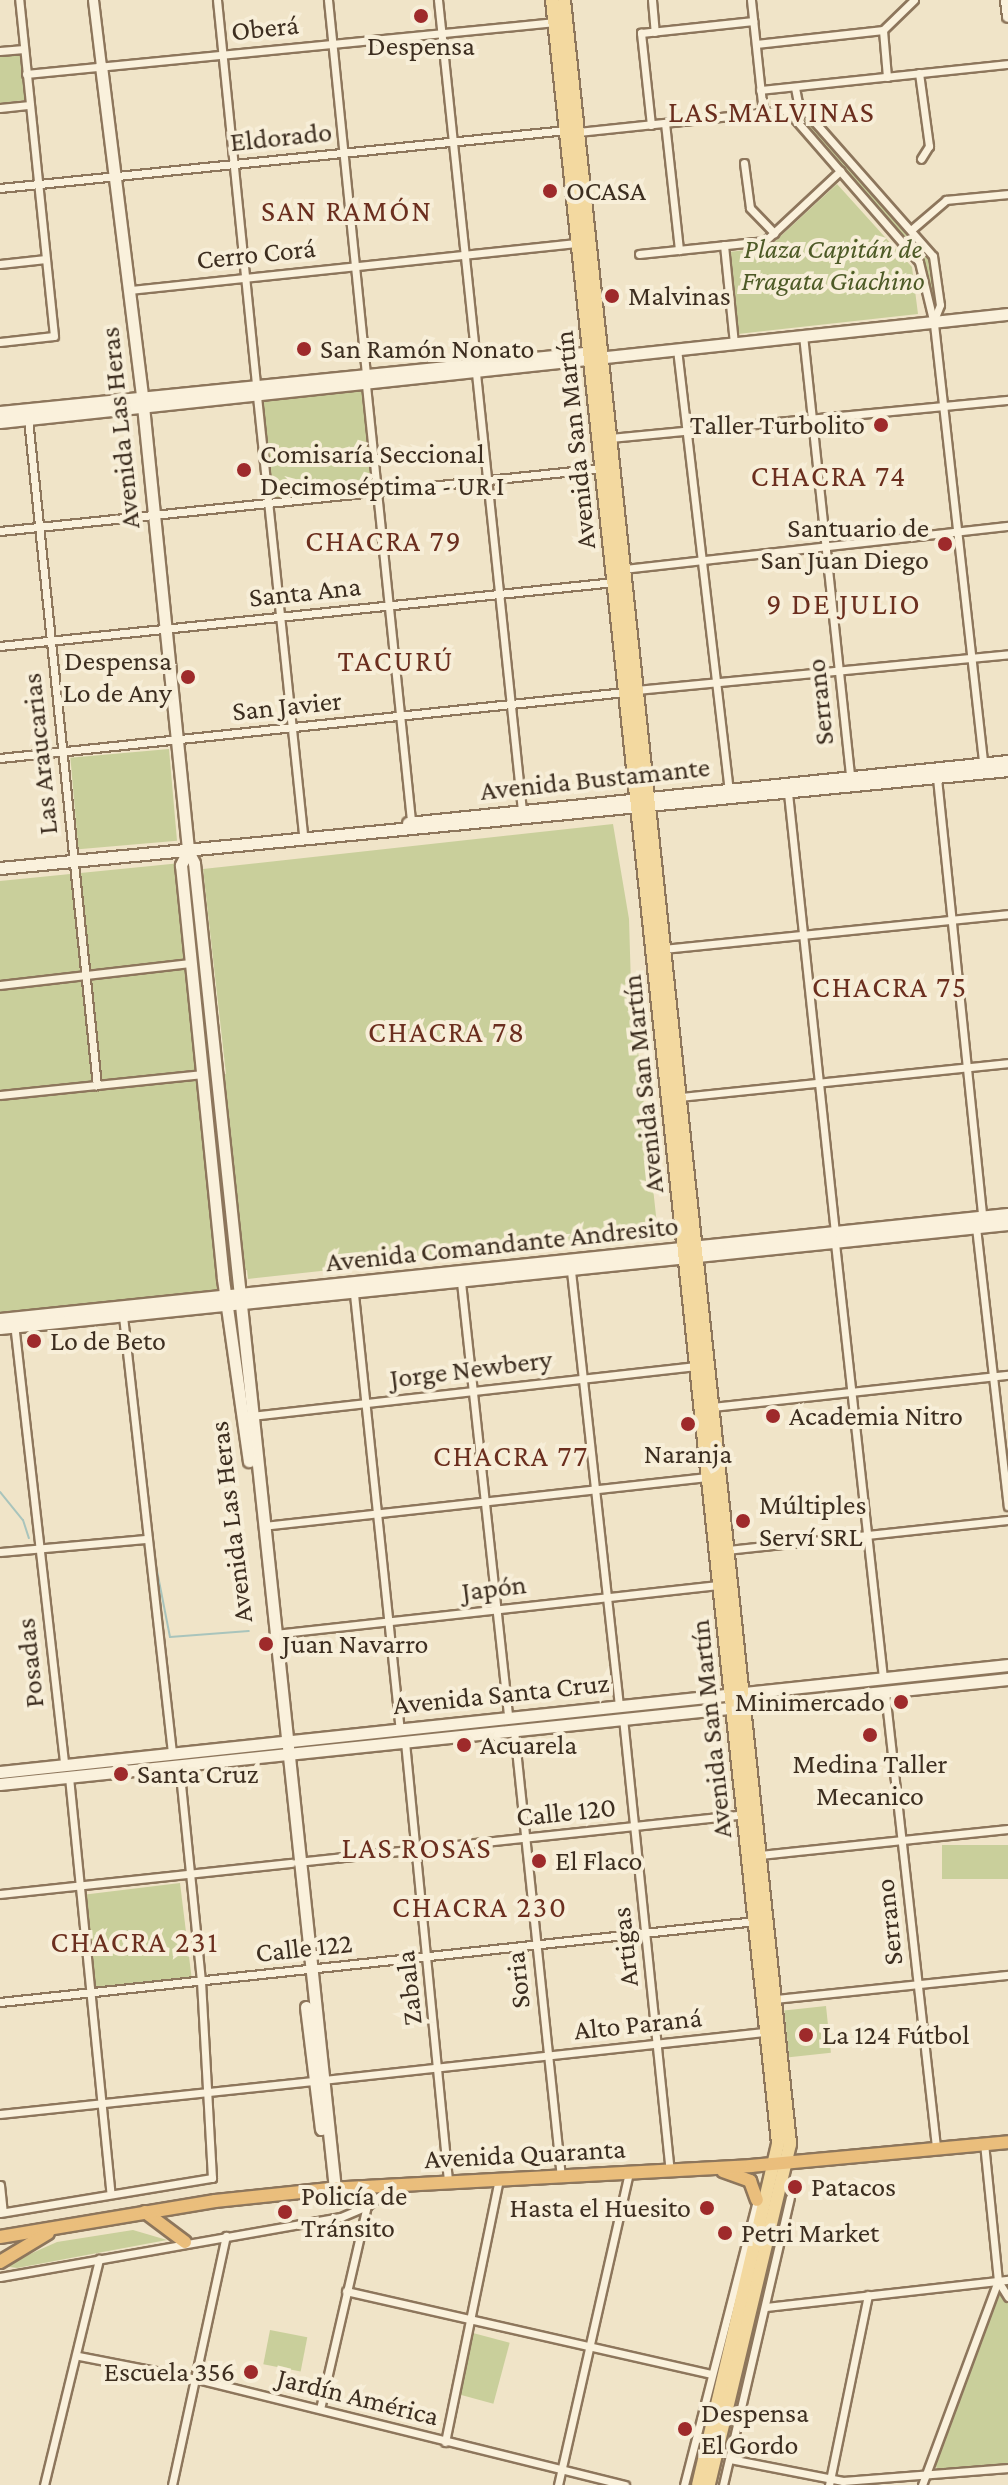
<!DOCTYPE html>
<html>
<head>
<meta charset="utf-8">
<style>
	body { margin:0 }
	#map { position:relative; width:1008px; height:2485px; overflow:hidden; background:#f0e4c8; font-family:"Crimson Pro",serif }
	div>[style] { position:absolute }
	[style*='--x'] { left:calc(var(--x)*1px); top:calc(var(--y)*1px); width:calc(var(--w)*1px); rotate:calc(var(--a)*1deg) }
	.green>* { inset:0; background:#c9cf9b; transform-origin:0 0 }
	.stream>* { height:2px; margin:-1px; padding:0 1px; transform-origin:1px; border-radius:1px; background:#a9c4bc }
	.roads { filter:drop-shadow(2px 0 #8d765c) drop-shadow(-2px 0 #8d765c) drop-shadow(0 2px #8d765c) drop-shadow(0 -2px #8d765c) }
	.minor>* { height:7px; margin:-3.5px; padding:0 3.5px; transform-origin:3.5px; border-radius:3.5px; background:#faf1dc }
	.tertiary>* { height:9px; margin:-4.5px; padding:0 4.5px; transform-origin:4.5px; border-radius:4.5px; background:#faf1dc }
	.secondary>* { height:11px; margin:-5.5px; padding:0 5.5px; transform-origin:5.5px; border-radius:5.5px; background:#faf1dc }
	.primary>* { height:12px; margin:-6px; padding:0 6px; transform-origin:6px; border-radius:6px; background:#f3d9a0 }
	.trunk>* { height:12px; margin:-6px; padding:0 6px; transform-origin:6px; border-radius:6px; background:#eabe7c }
	.dots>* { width:22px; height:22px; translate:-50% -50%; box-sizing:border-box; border:4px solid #f7eed8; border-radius:50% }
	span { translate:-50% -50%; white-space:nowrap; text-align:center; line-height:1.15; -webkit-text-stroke:8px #f7eed8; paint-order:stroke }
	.street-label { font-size:28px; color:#3d2e20 }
	.poi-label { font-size:28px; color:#3d2e20 }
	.left { translate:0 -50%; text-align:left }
	.right { translate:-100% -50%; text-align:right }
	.park-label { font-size:28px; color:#4d5a26; font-style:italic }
	.neighbourhood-label { font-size:30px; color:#6b2e1e; letter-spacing:2px }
</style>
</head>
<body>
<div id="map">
	<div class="green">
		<i style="clip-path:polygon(20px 52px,25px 100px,0 103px,0 54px)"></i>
		<i style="clip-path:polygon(800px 108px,930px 256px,936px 297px,929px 298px,922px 260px,795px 113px)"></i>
		<i style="clip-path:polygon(837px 184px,912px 267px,918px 314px,738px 334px,729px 252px,769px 247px)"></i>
		<i style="left:364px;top:388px;width:103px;height:105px;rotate:83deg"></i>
		<i style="left:169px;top:749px;width:92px;height:99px;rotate:85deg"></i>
		<i style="clip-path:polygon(613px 824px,629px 919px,631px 986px,658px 1234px,248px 1279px,247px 1270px,224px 1273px,226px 1293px,0 1316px,0 881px,181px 863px,204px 1079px,226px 1074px,203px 869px)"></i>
		<i style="left:1008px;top:1845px;width:34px;height:66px;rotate:90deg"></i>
		<i style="left:180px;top:1883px;width:96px;height:97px;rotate:83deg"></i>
		<i style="left:826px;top:2006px;width:47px;height:42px;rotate:84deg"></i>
		<i style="clip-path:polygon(133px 2230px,167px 2240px,17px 2268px,3px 2266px,57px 2242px)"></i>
		<i style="clip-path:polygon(999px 2284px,1008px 2299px,1008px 2465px,940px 2471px,935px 2466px)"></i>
		<i style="left:270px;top:2330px;width:38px;height:35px;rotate:11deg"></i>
		<i style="left:473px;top:2333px;width:38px;height:63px;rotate:15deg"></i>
	</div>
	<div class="stream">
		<i style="--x:0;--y:1492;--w:36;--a:51"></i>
		<i style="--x:23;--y:1520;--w:19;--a:72"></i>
		<i style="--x:149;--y:1530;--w:109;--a:78.9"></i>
		<i style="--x:170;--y:1637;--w:79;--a:-4.3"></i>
	</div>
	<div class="roads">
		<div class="minor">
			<i style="--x:217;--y:0;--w:388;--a:84.2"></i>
			<i style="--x:328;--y:0;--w:376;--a:84.2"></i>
			<i style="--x:438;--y:0;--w:365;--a:84"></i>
			<i style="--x:652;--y:0;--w:32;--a:85"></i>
			<i style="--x:751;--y:0;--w:114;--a:83.9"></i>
			<i style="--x:756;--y:44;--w:128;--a:-6.3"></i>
			<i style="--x:0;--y:51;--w:24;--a:-5"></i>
			<i style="--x:919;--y:73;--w:74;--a:82.2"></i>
			<i style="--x:929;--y:146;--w:15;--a:122"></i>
			<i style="--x:26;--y:74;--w:532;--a:-5.61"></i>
			<i style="--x:887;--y:77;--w:47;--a:-94.9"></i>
			<i style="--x:883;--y:30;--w:43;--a:-44.1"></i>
			<i style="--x:760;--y:90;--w:249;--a:-6"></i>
			<i style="--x:798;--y:103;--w:204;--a:48.6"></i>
			<i style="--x:933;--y:256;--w:49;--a:81.9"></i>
			<i style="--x:940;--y:305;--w:18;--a:112"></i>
			<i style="--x:0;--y:108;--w:30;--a:-6"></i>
			<i style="--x:787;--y:110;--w:201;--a:49"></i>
			<i style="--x:919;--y:262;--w:64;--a:76.4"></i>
			<i style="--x:934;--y:324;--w:443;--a:83.6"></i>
			<i style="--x:665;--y:123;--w:128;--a:83.7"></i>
			<i style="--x:651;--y:125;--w:93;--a:-96.2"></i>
			<i style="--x:641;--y:33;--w:113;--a:-6.1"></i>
			<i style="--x:578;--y:132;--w:210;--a:-6"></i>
			<i style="--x:787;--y:110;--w:13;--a:-32"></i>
			<i style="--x:798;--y:103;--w:16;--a:-101"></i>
			<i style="--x:744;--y:163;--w:45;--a:82.4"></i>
			<i style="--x:750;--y:208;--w:35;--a:46"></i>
			<i style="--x:0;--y:188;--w:569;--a:-5.85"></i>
			<i style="--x:911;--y:230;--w:46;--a:-40.6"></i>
			<i style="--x:946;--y:200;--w:62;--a:-5.5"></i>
			<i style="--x:724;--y:245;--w:99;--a:84.2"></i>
			<i style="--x:639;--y:254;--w:127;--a:-5.9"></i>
			<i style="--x:765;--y:241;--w:103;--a:-43"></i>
			<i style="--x:0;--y:264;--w:46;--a:-6.2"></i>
			<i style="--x:130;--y:290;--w:450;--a:-6"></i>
			<i style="--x:803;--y:335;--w:444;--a:83.9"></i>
			<i style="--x:0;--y:342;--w:54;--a:-6.3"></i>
			<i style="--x:54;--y:336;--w:338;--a:-95.9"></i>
			<i style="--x:677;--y:349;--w:443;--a:83.3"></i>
			<i style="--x:476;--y:373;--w:440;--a:84"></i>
			<i style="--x:366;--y:385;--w:440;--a:84.1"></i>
			<i style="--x:257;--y:396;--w:440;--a:84"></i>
			<i style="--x:28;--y:419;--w:670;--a:84.09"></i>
			<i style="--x:611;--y:438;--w:399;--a:-5.5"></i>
			<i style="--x:0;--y:531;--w:605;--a:-5.97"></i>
			<i style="--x:624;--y:569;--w:386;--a:-6.4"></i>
			<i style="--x:0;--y:646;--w:617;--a:-5.95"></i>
			<i style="--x:637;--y:690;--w:373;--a:-5.5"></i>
			<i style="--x:0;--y:758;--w:628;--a:-6.03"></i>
			<i style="--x:937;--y:778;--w:440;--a:84.1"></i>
			<i style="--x:788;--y:793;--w:443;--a:83.9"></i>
			<i style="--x:664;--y:949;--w:346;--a:-5.8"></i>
			<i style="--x:0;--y:985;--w:192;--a:-6.6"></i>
			<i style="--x:0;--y:1095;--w:203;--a:-5.9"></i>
			<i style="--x:680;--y:1097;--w:330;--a:-5.9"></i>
			<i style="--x:976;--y:1227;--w:281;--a:83.5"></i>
			<i style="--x:835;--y:1243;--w:438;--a:83.7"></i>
			<i style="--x:571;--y:1271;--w:438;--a:83.7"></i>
			<i style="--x:461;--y:1282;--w:439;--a:83.8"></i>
			<i style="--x:354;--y:1294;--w:438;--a:84"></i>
			<i style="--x:123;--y:1316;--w:441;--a:83.6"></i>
			<i style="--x:14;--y:1323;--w:445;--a:83.5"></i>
			<i style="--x:712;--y:1407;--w:298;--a:-6.2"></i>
			<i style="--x:251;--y:1416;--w:448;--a:-6.4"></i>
			<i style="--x:263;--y:1526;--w:448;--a:-6.3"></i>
			<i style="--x:727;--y:1550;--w:283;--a:-6.1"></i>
			<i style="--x:0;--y:1552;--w:148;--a:-5.1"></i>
			<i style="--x:274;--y:1634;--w:448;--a:-6.3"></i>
			<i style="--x:885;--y:1692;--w:459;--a:83.6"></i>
			<i style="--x:623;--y:1718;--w:454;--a:84.1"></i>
			<i style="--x:514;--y:1730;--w:449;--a:84"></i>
			<i style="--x:405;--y:1742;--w:443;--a:84.4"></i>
			<i style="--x:69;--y:1777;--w:416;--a:84.3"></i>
			<i style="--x:760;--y:1855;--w:249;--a:-6"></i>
			<i style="--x:297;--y:1862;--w:450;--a:-6.1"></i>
			<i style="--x:0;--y:1894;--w:293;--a:-6.1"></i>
			<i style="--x:775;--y:1999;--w:234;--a:-5.9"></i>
			<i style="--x:0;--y:2002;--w:759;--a:-6.12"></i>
			<i style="--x:323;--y:2080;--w:447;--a:-6.2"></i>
			<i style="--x:0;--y:2114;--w:316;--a:-6"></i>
			<i style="--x:0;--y:2185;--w:27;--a:84"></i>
			<i style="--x:0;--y:2213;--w:215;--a:-9.4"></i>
			<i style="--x:212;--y:2178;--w:197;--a:-93.2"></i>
			<i style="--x:201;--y:1981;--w:217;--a:-95.8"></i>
			<i style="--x:0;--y:2277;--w:346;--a:-10"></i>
			<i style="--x:341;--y:2217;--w:28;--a:-23"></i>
			<i style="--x:367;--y:2206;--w:28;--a:-39"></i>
			<i style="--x:998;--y:2281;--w:19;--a:58"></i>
			<i style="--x:346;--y:2291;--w:375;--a:12.8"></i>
			<i style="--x:766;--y:2307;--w:244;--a:-6.4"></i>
			<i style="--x:79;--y:2356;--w:120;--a:11"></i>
			<i style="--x:197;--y:2379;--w:441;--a:13.9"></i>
			<i style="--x:320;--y:2409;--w:208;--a:-77"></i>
			<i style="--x:367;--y:2206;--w:19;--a:-111"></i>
			<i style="--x:445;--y:2442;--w:268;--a:-78.4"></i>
			<i style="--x:730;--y:2459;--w:115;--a:11"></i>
			<i style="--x:843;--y:2481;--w:166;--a:-4.5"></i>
			<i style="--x:44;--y:2485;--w:233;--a:-76.3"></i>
			<i style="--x:172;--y:2485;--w:255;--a:-77.8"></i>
			<i style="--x:558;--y:2485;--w:320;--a:-77.2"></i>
			<i style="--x:684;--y:2485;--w:294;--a:-75.6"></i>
			<i style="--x:723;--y:2485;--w:295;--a:-76.9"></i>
			<i style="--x:829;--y:2485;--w:194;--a:-78.4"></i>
			<i style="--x:922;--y:2485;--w:218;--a:-69.6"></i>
			<i style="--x:998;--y:2281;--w:138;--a:-95.8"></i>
		</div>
		<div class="tertiary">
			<i style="--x:93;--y:0;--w:66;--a:83.1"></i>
		</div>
		<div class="secondary">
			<i style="--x:1006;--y:0;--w:16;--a:83"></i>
			<i style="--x:101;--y:66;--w:333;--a:82.9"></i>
			<i style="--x:142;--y:396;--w:457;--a:84.2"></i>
			<i style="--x:188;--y:851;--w:13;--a:63"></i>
			<i style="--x:194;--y:863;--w:1332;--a:83.93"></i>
			<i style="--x:0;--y:412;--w:597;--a:-5.77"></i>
			<i style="--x:0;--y:422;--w:1014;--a:-6.12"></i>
			<i style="--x:408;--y:823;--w:603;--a:-5.9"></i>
			<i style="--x:188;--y:851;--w:16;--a:117"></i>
			<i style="--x:181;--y:865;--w:416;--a:84.2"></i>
			<i style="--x:223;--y:1279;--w:184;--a:81.9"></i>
			<i style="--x:0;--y:868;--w:1013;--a:-5.55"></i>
			<i style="--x:0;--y:1319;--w:1013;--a:-5.95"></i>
			<i style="--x:0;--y:1328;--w:1013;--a:-5.89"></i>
			<i style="--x:0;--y:1772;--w:1014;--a:-6.06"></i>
			<i style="--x:0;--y:1784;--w:1013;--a:-5.95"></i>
			<i style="--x:306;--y:2007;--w:123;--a:83"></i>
		</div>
		<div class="primary">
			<i style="--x:552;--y:0;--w:2156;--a:83.98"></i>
			<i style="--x:778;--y:2144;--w:350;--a:103.2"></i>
			<i style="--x:564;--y:0;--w:2156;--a:83.98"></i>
			<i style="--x:790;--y:2144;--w:350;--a:103.4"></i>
		</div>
		<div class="trunk">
			<i style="--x:723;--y:2171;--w:29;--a:20"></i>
			<i style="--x:750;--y:2181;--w:20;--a:70"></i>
			<i style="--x:145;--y:2212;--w:50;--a:36.9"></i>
			<i style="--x:0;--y:2237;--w:218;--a:-9.5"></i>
			<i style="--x:215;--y:2201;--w:115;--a:-6"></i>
			<i style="--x:329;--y:2189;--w:423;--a:-3.1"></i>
			<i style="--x:751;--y:2166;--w:258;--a:-5.3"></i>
			<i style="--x:0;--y:2262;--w:56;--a:-31.1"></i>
		</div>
	</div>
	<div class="dots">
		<i style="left:421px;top:16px;background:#9e2a2b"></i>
		<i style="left:550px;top:191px;background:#9e2a2b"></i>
		<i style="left:612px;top:296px;background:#9e2a2b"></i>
		<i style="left:304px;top:349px;background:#9e2a2b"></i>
		<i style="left:881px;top:425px;background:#9e2a2b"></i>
		<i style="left:244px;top:470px;background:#9e2a2b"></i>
		<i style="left:945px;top:544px;background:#9e2a2b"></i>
		<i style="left:188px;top:677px;background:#9e2a2b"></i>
		<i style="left:34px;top:1341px;background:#9e2a2b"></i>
		<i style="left:773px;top:1416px;background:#9e2a2b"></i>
		<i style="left:688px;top:1424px;background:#9e2a2b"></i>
		<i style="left:743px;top:1521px;background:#9e2a2b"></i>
		<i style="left:266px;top:1644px;background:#9e2a2b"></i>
		<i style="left:901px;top:1702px;background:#9e2a2b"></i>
		<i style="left:870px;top:1735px;background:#9e2a2b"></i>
		<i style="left:464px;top:1745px;background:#9e2a2b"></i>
		<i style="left:121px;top:1774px;background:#9e2a2b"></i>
		<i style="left:539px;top:1861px;background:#9e2a2b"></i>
		<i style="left:806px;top:2035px;background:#9e2a2b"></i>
		<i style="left:795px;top:2187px;background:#9e2a2b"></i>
		<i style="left:707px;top:2208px;background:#9e2a2b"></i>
		<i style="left:285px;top:2212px;background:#9e2a2b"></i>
		<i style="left:725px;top:2233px;background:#9e2a2b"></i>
		<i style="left:251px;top:2372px;background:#9e2a2b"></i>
		<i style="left:685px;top:2429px;background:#9e2a2b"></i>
	</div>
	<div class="street-label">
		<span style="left:265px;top:28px;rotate:-6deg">Oberá</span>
		<span style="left:281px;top:137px;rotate:-6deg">Eldorado</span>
		<span style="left:256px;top:254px;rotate:-6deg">Cerro Corá</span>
		<span style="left:120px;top:428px;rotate:-96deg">Avenida Las Heras</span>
		<span style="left:575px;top:440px;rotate:-96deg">Avenida San Martín</span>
		<span style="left:305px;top:592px;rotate:-6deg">Santa Ana</span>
		<span style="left:820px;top:702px;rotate:-96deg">Serrano</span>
		<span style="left:287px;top:706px;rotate:-6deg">San Javier</span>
		<span style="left:40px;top:754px;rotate:-96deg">Las Araucarias</span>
		<span style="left:595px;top:779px;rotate:-6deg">Avenida Bustamante</span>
		<span style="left:643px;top:1084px;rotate:-96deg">Avenida San Martín</span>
		<span style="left:502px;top:1244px;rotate:-6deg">Avenida Comandante Andresito</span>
		<span style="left:471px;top:1369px;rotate:-7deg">Jorge Newbery</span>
		<span style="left:231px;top:1522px;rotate:-97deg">Avenida Las Heras</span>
		<span style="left:494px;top:1588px;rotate:-7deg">Japón</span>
		<span style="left:30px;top:1663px;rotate:-96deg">Posadas</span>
		<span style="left:501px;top:1694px;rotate:-6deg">Avenida Santa Cruz</span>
		<span style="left:711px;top:1729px;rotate:-96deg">Avenida San Martín</span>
		<span style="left:566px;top:1812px;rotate:-6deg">Calle 120</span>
		<span style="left:889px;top:1922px;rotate:-96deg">Serrano</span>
		<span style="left:625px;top:1947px;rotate:-96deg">Artigas</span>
		<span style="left:304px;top:1948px;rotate:-6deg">Calle 122</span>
		<span style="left:518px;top:1980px;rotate:-96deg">Soria</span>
		<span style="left:409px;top:1988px;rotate:-96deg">Zabala</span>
		<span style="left:638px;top:2024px;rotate:-6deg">Alto Paraná</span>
		<span style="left:525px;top:2154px;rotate:-3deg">Avenida Quaranta</span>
		<span style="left:358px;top:2397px;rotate:14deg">Jardín América</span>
	</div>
	<div class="poi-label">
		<span style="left:421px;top:46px">Despensa</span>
		<span class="left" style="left:566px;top:191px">OCASA</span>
		<span class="left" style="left:628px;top:296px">Malvinas</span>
		<span class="left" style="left:320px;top:349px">San Ramón Nonato</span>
		<span class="right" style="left:865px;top:425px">Taller Turbolito</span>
		<span class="left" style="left:260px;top:470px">Comisaría Seccional<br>Decimoséptima - UR I</span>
		<span class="right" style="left:929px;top:544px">Santuario de<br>San Juan Diego</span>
		<span class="right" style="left:172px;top:677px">Despensa<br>Lo de Any</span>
		<span class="left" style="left:50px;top:1341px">Lo de Beto</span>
		<span class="left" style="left:789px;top:1416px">Academia Nitro</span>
		<span style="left:688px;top:1454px">Naranja</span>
		<span class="left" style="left:759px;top:1521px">Múltiples<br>Serví SRL</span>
		<span class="left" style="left:282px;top:1644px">Juan Navarro</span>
		<span class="right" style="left:885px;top:1702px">Minimercado</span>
		<span class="left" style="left:480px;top:1745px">Acuarela</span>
		<span style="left:870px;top:1780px">Medina Taller<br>Mecanico</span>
		<span class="left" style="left:137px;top:1774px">Santa Cruz</span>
		<span class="left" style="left:555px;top:1861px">El Flaco</span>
		<span class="left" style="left:822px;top:2035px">La 124 Fútbol</span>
		<span class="left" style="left:811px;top:2187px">Patacos</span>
		<span class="left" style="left:301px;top:2212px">Policía de<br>Tránsito</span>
		<span class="right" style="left:691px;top:2208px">Hasta el Huesito</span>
		<span class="left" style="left:741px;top:2233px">Petri Market</span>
		<span class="right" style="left:235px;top:2372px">Escuela 356</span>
		<span class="left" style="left:701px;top:2429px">Despensa<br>El Gordo</span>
	</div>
	<div class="park-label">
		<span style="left:833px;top:265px">Plaza Capitán de<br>Fragata Giachino</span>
	</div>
	<div class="neighbourhood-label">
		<span style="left:772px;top:112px">LAS MALVINAS</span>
		<span style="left:347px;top:211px">SAN RAMÓN</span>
		<span style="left:829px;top:476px">CHACRA 74</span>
		<span style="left:384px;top:541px">CHACRA 79</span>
		<span style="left:844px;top:604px">9 DE JULIO</span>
		<span style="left:396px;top:661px">TACURÚ</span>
		<span style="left:890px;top:987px">CHACRA 75</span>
		<span style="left:447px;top:1032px">CHACRA 78</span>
		<span style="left:511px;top:1456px">CHACRA 77</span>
		<span style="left:417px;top:1848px">LAS ROSAS</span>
		<span style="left:480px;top:1907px">CHACRA 230</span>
		<span style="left:135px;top:1942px">CHACRA 231</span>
	</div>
</div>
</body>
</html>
